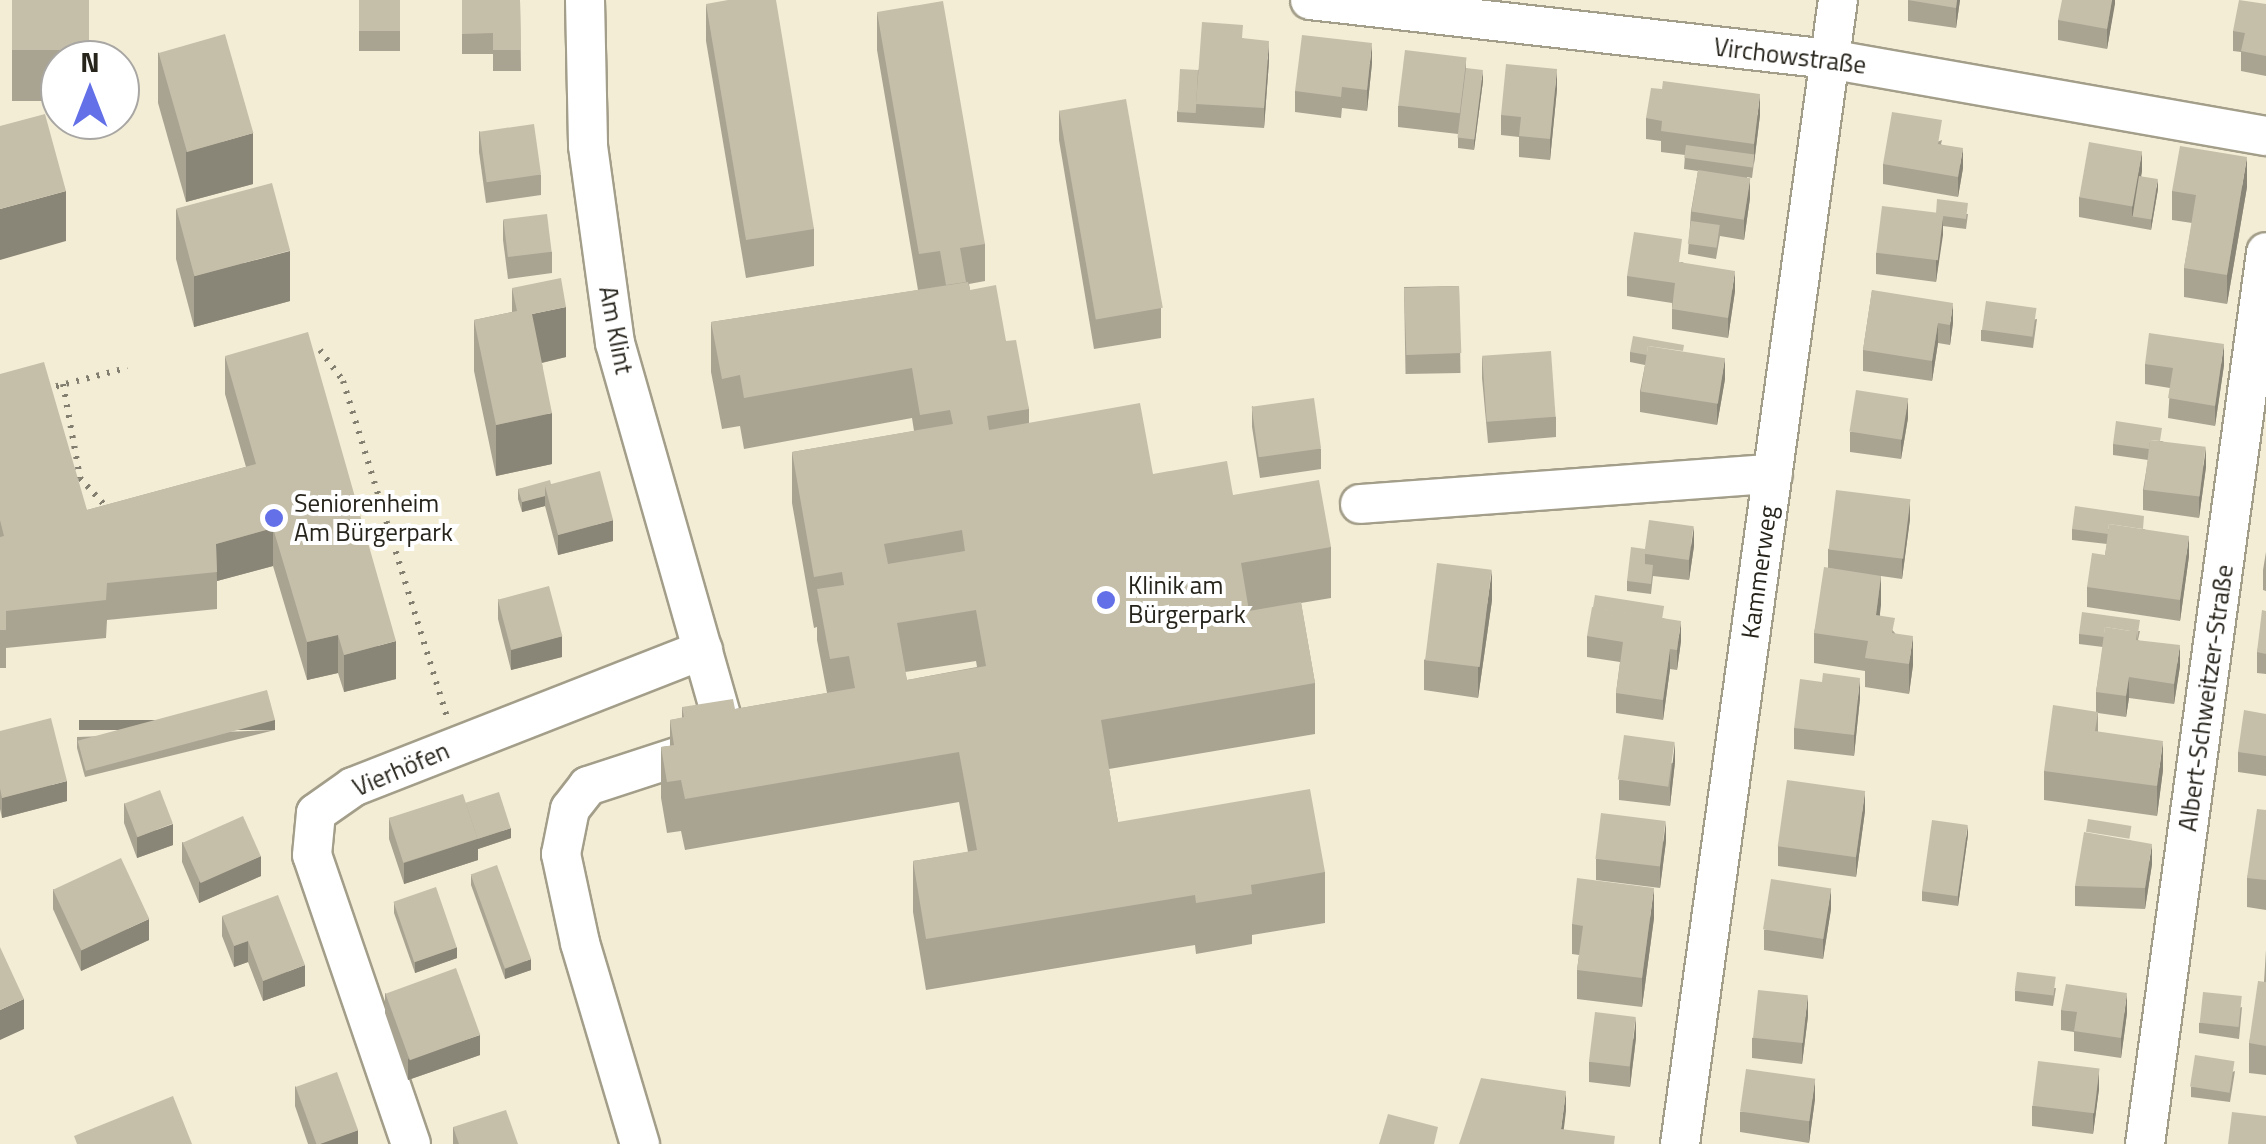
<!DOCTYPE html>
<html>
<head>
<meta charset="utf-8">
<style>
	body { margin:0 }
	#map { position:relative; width:2266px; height:1144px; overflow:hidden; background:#f3edd6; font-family:"Titillium Web",sans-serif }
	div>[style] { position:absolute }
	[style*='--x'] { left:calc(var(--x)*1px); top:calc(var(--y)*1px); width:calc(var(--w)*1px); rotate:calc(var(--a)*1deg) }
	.path>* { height:6px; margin-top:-3px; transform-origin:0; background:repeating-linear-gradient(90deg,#837f70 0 2.5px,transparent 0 10.5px) }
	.roads { filter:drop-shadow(2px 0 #a39e89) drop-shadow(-2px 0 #a39e89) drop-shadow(0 2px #a39e89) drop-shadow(0 -2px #a39e89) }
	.minor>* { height:38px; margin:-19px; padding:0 19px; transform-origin:19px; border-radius:19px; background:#fff }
	.wall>* { inset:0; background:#a9a492; transform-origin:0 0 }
	.shaded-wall>* { inset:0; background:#8a8677; transform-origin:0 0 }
	.building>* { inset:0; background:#c5bfaa; transform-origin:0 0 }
	.dots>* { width:28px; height:28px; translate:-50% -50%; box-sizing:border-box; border:5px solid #fff; border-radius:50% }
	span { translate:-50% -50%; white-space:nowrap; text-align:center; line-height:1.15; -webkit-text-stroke:8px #fff; paint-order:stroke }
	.street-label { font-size:25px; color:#27241c }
	.poi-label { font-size:25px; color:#27241c }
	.left { translate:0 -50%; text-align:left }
	.north { position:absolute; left:40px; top:40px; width:100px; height:100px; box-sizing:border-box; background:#fff; border:2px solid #a9a7a4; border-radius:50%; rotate:0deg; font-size:28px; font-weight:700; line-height:40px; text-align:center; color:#27241c }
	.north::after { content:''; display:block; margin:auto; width:35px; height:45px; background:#6370e8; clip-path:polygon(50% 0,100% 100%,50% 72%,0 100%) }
</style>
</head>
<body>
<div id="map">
	<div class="path">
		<i style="--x:320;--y:350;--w:39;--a:53"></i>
		<i style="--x:343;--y:381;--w:351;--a:72.8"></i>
		<i style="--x:63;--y:384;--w:96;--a:79.7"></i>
		<i style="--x:80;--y:478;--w:43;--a:47.8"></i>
		<i style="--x:46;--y:389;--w:84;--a:-14.5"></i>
	</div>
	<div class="roads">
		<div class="minor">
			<i style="--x:585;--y:0;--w:146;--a:88.8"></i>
			<i style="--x:588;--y:146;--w:199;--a:82.2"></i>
			<i style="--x:615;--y:343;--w:391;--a:74.1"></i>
			<i style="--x:722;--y:719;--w:20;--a:105"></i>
			<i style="--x:717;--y:738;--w:22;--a:148"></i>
			<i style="--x:698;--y:750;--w:116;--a:161.9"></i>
			<i style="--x:588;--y:786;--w:29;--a:128"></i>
			<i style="--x:570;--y:809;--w:46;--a:101.3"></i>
			<i style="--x:561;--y:854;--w:91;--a:77.9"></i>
			<i style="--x:580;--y:943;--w:210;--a:73.4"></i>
			<i style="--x:1310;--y:0;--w:522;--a:6.49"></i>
			<i style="--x:1829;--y:59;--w:444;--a:10"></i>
			<i style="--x:1360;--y:504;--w:414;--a:-4.2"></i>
			<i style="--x:411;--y:1144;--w:305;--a:-108.9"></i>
			<i style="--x:312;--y:855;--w:42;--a:-84.6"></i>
			<i style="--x:316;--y:813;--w:45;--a:-35.1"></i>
			<i style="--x:353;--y:787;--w:376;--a:-21.4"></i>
			<i style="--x:1680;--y:1144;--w:1155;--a:-82.14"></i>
			<i style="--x:2145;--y:1144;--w:900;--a:-82.27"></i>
		</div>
	</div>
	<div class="wall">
		<i style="clip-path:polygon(12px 0,89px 0,89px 60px,60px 60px,60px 101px,12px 101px)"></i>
		<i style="left:359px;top:0;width:41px;height:51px"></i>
		<i style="clip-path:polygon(462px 0,520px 0,521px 71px,493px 71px,493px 54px,462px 54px)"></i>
		<i style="clip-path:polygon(1908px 0,1960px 0,1956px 28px,1908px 21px)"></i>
		<i style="clip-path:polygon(2115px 0,2107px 49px,2058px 40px,2058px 20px)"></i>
		<i style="clip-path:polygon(706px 4px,814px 229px,814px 266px,746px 278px,706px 41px)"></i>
		<i style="clip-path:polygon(2266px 4px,2266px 76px,2241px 71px,2241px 52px,2233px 51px,2233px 31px)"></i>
		<i style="clip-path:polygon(evenodd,877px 12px,985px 244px,985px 281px,969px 284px,970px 290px,1006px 341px,1029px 409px,1029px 423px,1153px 474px,1233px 495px,1331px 547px,1331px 598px,1301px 603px,1315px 683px,1315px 734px,1109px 769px,1118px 822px,1325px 872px,1325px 923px,1252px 935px,1252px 944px,1196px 954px,1195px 945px,926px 990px,913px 912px,913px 861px,968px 852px,959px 802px,685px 850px,681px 831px,667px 833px,661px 798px,661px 747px,670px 746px,670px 720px,682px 718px,682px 707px,735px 709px,827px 693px,817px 640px,817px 627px,814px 628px,792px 503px,792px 452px,914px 431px,912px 418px,744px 449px,740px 426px,722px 429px,711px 372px,711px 322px,918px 290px,877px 50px,877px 12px,976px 661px,977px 667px,907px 680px,905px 672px,976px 661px)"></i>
		<i style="clip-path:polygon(1243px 38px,1269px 61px,1264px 128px,1177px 122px,1177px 112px,1198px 70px)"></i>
		<i style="clip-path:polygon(158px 52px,253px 184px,186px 202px,158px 103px)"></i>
		<i style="clip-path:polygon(1466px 58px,1466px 68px,1483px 81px,1474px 150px,1458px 148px,1458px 134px,1398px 127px,1398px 106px)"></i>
		<i style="clip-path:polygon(1372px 63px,1367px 111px,1342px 108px,1341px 118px,1295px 112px,1295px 91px)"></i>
		<i style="clip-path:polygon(1557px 89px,1550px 160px,1519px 157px,1519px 137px,1501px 135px,1501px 115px)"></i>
		<i style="clip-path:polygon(1059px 110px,1161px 308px,1161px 338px,1094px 349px,1059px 140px)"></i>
		<i style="clip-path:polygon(1760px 115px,1752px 178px,1747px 177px,1750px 198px,1744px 240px,1720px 236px,1716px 259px,1688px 254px,1691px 211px,1698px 171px,1684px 169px,1685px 155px,1661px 152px,1661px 141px,1646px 139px,1646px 118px)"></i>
		<i style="clip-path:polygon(479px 131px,541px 175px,541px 195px,486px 203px,479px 152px)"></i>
		<i style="clip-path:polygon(1942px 140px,1941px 144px,1963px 168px,1958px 197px,1883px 184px,1883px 164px)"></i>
		<i style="clip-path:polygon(2142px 171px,2141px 176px,2158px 189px,2151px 230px,2079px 217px,2079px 197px)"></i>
		<i style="clip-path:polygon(2247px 187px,2227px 304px,2184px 297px,2184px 268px,2192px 223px,2172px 220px,2172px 191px)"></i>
		<i style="clip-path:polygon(176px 209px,290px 301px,194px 327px,176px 259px)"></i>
		<i style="clip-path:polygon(1936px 213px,1968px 214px,1966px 229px,1943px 226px,1936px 282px,1876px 274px,1876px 253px)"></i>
		<i style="clip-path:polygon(503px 220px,552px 252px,552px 273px,508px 279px,503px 240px)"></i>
		<i style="clip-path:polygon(1682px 262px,1735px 291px,1728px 338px,1672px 329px,1672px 303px,1627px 296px,1627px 276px)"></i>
		<i style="left:1459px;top:286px;width:87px;height:55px;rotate:89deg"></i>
		<i style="clip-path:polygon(512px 288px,566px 357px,542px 363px,552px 464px,496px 476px,474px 371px,474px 320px,512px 312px)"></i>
		<i style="clip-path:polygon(1872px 290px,1953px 323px,1950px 345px,1938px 343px,1932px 381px,1863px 371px,1863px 350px)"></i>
		<i style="clip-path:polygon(2037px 319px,2033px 348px,1981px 341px,1981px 330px)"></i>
		<i style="clip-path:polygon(1630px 352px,1684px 352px,1725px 379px,1717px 425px,1640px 412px,1640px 391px,1645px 365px,1630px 362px)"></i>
		<i style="clip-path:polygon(225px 356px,396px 679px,344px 692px,338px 673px,307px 680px,273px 566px,217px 581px,217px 609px,107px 620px,106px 638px,6px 648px,6px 668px,0 668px,0 374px,87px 510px,246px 467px,225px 394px)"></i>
		<i style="clip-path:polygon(1482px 357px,1556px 417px,1556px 437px,1488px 443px,1482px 378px)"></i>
		<i style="clip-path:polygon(2145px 364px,2224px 365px,2215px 426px,2168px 418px,2170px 388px,2145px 384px)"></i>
		<i style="clip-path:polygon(1252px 406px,1321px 449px,1321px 469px,1260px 478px,1252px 427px)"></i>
		<i style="clip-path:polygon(1908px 418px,1901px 459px,1850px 452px,1850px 432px)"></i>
		<i style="clip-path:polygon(2162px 441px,2206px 467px,2199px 518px,2143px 510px,2143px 490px,2148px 460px,2113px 455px,2113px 444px)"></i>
		<i style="clip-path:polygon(551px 484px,613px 541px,558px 555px,545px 506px,522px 512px,518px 499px,518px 489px)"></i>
		<i style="clip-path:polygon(1910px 519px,1902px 579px,1881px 576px,1880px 616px,1895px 633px,1913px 665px,1909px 694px,1865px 687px,1865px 671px,1814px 663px,1814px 633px,1828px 568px,1828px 549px)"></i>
		<i style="clip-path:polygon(2072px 529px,2144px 529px,2189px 556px,2180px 621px,2087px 607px,2087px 587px,2105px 555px,2107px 544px,2072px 540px)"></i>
		<i style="clip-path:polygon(1694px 546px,1689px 580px,1653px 576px,1651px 594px,1627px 591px,1627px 581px,1645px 549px)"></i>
		<i style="clip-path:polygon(2266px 552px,2266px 591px,2263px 590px,2263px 570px)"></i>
		<i style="clip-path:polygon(498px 599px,562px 657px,511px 670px,498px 619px)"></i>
		<i style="clip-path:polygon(1492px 600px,1478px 698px,1424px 690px,1424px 660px)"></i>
		<i style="clip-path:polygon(2266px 611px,2266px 674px,2257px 673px,2257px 652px)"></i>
		<i style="clip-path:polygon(1664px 618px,1681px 641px,1677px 670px,1670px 669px,1663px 720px,1616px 713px,1616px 693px,1620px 662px,1587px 657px,1587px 636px)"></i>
		<i style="clip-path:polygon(2140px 631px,2138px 640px,2180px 666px,2174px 704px,2129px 698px,2126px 717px,2098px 713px,2098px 732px,2163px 770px,2157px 816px,2044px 800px,2044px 771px,2096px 712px,2096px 692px,2103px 647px,2079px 644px,2079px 634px)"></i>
		<i style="clip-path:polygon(1860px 698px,1854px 756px,1794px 749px,1794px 728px)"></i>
		<i style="clip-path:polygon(2266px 714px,2266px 776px,2238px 772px,2238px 752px)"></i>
		<i style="clip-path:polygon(275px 730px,85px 777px,77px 748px,77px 737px)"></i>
		<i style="clip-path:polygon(0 731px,67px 801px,2px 818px,0 809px)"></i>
		<i style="clip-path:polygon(1675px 762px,1670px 806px,1619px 800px,1619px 780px)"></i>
		<i style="clip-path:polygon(124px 803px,173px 845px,137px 858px,124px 823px)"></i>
		<i style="clip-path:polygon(466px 803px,511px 838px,478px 849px,478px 860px,404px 884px,389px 839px,389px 818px)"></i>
		<i style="clip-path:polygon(2266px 810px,2266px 910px,2247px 907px,2247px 878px)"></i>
		<i style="clip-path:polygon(1865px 811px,1856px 877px,1778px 866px,1778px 846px)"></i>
		<i style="clip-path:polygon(1968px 835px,1958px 906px,1922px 901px,1922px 891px)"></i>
		<i style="clip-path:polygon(2130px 840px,2152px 864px,2145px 909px,2075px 906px,2075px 886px)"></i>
		<i style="clip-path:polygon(1666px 841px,1660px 888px,1596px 880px,1596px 859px)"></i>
		<i style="clip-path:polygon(182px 842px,261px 876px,199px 903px,182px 862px)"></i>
		<i style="clip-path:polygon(471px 874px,531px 970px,505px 979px,471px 885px)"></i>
		<i style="clip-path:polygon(53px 889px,149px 940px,81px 971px,53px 909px)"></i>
		<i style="clip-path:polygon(394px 902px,457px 958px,415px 973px,394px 913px)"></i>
		<i style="clip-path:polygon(1831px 909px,1823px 959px,1764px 950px,1764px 930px)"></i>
		<i style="clip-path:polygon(222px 916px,305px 986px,263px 1001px,248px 962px,234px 967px,222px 936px)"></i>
		<i style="clip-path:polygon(1654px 918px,1642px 1007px,1577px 999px,1577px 970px,1579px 955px,1572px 954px,1572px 924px)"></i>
		<i style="clip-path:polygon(2266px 950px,2266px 1075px,2249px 1073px,2249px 1043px,2264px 982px)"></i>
		<i style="clip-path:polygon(2056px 988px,2053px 1006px,2015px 1001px,2015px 991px)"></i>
		<i style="clip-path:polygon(385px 993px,480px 1055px,408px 1080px,385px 1013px)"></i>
		<i style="clip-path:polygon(2242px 1007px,2239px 1039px,2199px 1033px,2199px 1023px)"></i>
		<i style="clip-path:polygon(2061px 1010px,2127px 1013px,2121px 1058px,2074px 1051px,2074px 1032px,2061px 1030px)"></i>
		<i style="clip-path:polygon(1808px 1016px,1802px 1064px,1752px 1058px,1752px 1038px)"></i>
		<i style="clip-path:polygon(1636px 1038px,1630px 1087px,1589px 1082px,1589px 1062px)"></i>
		<i style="clip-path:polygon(2235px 1071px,2230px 1102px,2191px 1097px,2191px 1087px)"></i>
		<i style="clip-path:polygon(295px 1086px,358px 1144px,308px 1144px,295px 1106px)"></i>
		<i style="clip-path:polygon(2099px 1089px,2093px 1134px,2032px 1126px,2032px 1106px)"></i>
		<i style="clip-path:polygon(1815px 1099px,1809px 1143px,1740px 1132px,1740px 1112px)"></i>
		<i style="clip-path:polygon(453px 1127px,518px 1144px,453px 1144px)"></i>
	</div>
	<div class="shaded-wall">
		<i style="clip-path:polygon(1957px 0,1960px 0,1956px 28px,1956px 8px)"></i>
		<i style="clip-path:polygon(2112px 0,2115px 0,2115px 4px,2107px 49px,2107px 29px)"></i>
		<i style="clip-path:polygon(1269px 41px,1269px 61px,1264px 128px,1264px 108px)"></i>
		<i style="clip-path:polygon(1372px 43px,1372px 63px,1367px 111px,1367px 90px)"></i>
		<i style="clip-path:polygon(1557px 69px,1557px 89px,1550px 160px,1550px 139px)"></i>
		<i style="clip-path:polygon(1483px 70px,1483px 81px,1474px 150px,1474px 139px)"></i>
		<i style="clip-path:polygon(1760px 94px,1760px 115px,1754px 164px,1754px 144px)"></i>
		<i style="clip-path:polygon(253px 133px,253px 184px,186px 202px,186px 152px)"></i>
		<i style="clip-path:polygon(1963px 148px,1963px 168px,1958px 197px,1958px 177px)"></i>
		<i style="clip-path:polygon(2142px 151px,2142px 171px,2134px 216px,2132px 216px,2132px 206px)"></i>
		<i style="clip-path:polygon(2247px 157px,2247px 187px,2227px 304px,2227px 275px)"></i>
		<i style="clip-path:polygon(1750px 178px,1750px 198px,1744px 240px,1744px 219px)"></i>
		<i style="clip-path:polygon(2158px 179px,2158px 189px,2151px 230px,2151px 220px)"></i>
		<i style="clip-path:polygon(66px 191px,66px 241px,0 260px,0 209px)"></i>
		<i style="clip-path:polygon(1943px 214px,1943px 235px,1936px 282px,1936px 261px)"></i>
		<i style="clip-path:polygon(290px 251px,290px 301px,194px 327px,194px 276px)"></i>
		<i style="clip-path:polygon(1735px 271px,1735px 291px,1728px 338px,1728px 318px)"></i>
		<i style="clip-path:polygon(1953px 303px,1953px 323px,1950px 345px,1950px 325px)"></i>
		<i style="clip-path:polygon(566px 307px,566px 357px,532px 365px,532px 314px)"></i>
		<i style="clip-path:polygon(1938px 323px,1938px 343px,1932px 381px,1932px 361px)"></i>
		<i style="clip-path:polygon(2224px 344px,2224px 365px,2215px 426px,2215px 406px)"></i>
		<i style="clip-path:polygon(1725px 358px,1725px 379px,1717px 425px,1717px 404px)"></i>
		<i style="clip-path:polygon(1908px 398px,1908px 418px,1901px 459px,1901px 439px)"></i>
		<i style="clip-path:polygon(552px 413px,552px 464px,496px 476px,496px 425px)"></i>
		<i style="clip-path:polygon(2206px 447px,2206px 467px,2199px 518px,2199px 498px)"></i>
		<i style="clip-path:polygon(545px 496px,545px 506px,522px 512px,522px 502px)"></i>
		<i style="clip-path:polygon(1910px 499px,1910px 519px,1902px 579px,1902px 558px)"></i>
		<i style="clip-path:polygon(613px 520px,613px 541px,558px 555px,558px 535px)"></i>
		<i style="clip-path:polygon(1694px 526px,1694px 546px,1689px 580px,1689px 560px)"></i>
		<i style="clip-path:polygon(273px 528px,273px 566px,217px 581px,216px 544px)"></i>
		<i style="clip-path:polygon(2189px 536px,2189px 556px,2180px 621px,2180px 600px)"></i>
		<i style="clip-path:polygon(1492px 570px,1492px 600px,1478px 698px,1478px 668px)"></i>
		<i style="clip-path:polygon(1881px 576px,1881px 605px,1876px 644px,1876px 615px)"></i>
		<i style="clip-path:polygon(1681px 621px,1681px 641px,1677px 670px,1677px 650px)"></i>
		<i style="clip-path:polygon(338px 635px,338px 673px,307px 680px,307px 642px)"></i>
		<i style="clip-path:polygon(562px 636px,562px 657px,511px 670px,511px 649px)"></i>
		<i style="clip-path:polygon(1913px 636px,1913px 665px,1909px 694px,1909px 664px)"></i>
		<i style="clip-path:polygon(396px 641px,396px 679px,344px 692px,344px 655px)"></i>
		<i style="clip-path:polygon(2180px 645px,2180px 666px,2174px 704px,2174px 684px)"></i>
		<i style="clip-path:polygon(1670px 649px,1670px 669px,1663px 720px,1663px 700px)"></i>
		<i style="clip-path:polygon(2129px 677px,2129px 698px,2126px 717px,2126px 696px)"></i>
		<i style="clip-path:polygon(1860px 678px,1860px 698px,1854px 756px,1854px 735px)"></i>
		<i style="left:275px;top:720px;width:10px;height:196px;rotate:90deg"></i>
		<i style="clip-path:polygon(2163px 741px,2163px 770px,2157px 816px,2157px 786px)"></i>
		<i style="clip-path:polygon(1675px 742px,1675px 762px,1670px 806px,1670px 786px)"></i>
		<i style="clip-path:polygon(67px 781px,67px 801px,2px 818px,2px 798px)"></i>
		<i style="clip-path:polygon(1865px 791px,1865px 811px,1856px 877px,1856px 856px)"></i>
		<i style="clip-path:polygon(1666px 821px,1666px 841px,1660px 888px,1660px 867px)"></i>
		<i style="clip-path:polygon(173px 824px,173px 845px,137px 858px,137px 837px)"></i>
		<i style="clip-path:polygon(1968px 825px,1968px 835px,1958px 906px,1958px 896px)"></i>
		<i style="clip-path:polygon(511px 828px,511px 838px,478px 849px,478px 860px,404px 884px,404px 863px)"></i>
		<i style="clip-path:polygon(2152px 844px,2152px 864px,2145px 909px,2145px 888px)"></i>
		<i style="clip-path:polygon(261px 856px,261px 876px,199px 903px,199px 882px)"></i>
		<i style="clip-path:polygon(1654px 888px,1654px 918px,1642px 1007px,1642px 978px)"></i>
		<i style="clip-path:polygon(1831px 888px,1831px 909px,1823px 959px,1823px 939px)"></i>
		<i style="clip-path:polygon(149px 919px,149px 940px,81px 971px,81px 950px)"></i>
		<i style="clip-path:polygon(248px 941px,248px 962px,234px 967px,234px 946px)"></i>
		<i style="clip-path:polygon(457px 947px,457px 958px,415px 973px,415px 962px)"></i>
		<i style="clip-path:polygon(531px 959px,531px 970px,505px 979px,505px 969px)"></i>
		<i style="clip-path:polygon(305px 965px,305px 986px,263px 1001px,263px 981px)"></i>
		<i style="clip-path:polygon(2127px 993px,2127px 1013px,2121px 1058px,2121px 1038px)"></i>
		<i style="clip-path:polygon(1808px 995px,1808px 1016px,1802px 1064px,1802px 1044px)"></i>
		<i style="clip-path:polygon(24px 999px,24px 1029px,0 1040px,0 1052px,0 1010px)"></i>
		<i style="clip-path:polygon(1636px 1017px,1636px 1038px,1630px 1087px,1630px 1067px)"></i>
		<i style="clip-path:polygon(480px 1035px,480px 1055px,408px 1080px,408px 1059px)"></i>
		<i style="clip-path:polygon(2099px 1069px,2099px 1089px,2093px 1134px,2093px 1114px)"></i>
		<i style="clip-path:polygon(1815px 1079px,1815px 1099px,1809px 1143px,1809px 1122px)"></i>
		<i style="clip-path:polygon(1566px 1091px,1566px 1111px,1562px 1144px,1561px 1129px)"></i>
		<i style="clip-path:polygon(358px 1130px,358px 1144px,318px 1144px)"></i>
	</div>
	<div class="building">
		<i style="left:12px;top:0;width:77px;height:50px"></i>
		<i style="left:359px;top:0;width:41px;height:31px"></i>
		<i style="clip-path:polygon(462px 0,520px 0,521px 50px,493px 50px,493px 33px,462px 34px)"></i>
		<i style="clip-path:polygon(728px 0,776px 0,814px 229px,746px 240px,706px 4px)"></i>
		<i style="clip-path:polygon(1908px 0,1957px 0,1956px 8px)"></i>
		<i style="clip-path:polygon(2062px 0,2112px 0,2107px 29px,2058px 20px)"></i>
		<i style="clip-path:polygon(2239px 0,2266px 4px,2266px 56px,2241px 51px,2245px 33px,2233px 31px)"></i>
		<i style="clip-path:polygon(943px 1px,985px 244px,960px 248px,966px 282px,946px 285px,940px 251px,919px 254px,877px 12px)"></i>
		<i style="clip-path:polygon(1202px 22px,1243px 25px,1242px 38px,1269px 41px,1264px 108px,1196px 104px)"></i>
		<i style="left:225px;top:34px;width:103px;height:69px;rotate:74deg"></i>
		<i style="clip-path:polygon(1302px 35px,1372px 43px,1367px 90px,1342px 87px,1341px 97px,1295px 91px)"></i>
		<i style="left:1405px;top:50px;width:62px;height:56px;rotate:7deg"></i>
		<i style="clip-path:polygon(1506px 64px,1557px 69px,1550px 139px,1519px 136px,1521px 117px,1501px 115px)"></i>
		<i style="left:1466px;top:68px;width:17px;height:70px;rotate:7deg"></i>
		<i style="left:1180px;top:69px;width:18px;height:43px;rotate:3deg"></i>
		<i style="clip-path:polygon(1663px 81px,1760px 94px,1754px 144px,1661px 131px,1662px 121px,1646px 118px,1651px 88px,1662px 89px)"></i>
		<i style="left:1126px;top:99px;width:212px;height:68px;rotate:80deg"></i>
		<i style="clip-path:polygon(1892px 112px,1942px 120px,1938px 144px,1963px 148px,1958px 177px,1883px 164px)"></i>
		<i style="clip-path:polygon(45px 114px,66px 191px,0 209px,0 126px)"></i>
		<i style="left:534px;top:124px;width:51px;height:55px;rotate:82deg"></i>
		<i style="left:2089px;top:142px;width:54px;height:56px;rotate:10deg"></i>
		<i style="left:1686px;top:145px;width:69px;height:13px;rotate:8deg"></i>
		<i style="clip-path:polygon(2180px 146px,2247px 157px,2227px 275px,2184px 268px,2196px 195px,2172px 191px)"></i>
		<i style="left:1698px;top:170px;width:53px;height:42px;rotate:9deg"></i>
		<i style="left:2139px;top:176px;width:19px;height:41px;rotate:9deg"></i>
		<i style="left:272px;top:183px;width:70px;height:99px;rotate:75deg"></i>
		<i style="clip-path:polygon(1937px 199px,1968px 203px,1966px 219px,1943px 216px,1943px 214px,1936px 213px)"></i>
		<i style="left:1882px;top:206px;width:62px;height:47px;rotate:7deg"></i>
		<i style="left:547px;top:214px;width:38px;height:44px;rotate:83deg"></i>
		<i style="left:1691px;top:221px;width:29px;height:23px;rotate:8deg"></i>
		<i style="clip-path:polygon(1634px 232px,1682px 239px,1679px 262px,1735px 271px,1728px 318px,1672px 309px,1675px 283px,1627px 276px)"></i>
		<i style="clip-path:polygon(561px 278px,566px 307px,532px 314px,552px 413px,496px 425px,474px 320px,517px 311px,512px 288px)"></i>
		<i style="clip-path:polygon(evenodd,968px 282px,970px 290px,996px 285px,1006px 341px,1016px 340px,1029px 409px,987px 416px,989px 430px,1140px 403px,1153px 474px,1227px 461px,1233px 495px,1319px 480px,1331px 547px,1241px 563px,1249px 611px,1301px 602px,1315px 683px,1101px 720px,1118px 822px,1310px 789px,1325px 872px,1251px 885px,1252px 894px,1196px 903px,1195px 895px,926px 939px,913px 861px,977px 850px,959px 752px,685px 799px,681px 780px,667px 782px,661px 747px,674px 745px,670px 720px,684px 717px,682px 707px,733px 699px,735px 709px,855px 688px,849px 656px,830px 659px,817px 589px,844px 585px,842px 572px,814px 577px,792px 452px,953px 424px,950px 410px,920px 415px,912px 368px,744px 398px,740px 375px,722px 379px,711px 322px,968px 282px,962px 530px,965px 551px,888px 564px,884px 544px,962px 530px,968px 282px,976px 610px,986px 666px,907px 680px,897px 623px,976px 610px)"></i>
		<i style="left:1459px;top:286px;width:67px;height:55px;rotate:88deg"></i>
		<i style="clip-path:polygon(1872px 290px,1953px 303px,1950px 325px,1938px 323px,1932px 361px,1863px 350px)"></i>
		<i style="left:1986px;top:301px;width:51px;height:29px;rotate:8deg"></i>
		<i style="clip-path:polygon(308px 332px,396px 641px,344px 655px,338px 635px,307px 642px,273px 528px,216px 544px,217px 572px,107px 583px,106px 600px,6px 611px,6px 630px,0 630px,0 537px,4px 536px,0 520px,0 374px,44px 362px,87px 510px,256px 464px,225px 356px)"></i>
		<i style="clip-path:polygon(2149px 333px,2224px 344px,2215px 406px,2168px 398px,2173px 368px,2145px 364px)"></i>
		<i style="clip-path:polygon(1633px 336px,1684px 345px,1683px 351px,1648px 346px,1647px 355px,1630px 352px)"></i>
		<i style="left:1648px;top:346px;width:78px;height:46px;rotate:9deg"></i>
		<i style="left:1551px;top:351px;width:66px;height:69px;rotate:86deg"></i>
		<i style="left:1856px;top:390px;width:53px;height:42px;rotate:9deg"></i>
		<i style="left:1314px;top:398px;width:51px;height:63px;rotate:82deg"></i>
		<i style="clip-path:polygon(2116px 421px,2162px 428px,2160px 441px,2150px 440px,2149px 449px,2113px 444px)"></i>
		<i style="left:2150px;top:440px;width:56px;height:50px;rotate:7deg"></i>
		<i style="left:600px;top:471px;width:51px;height:57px;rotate:75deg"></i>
		<i style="clip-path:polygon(550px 480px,551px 484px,545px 486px,545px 496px,522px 502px,518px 489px)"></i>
		<i style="left:1836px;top:490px;width:75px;height:60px;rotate:7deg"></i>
		<i style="clip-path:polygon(2075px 506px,2144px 516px,2143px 529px,2109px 524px,2108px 534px,2072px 529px)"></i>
		<i style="left:1649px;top:520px;width:45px;height:34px;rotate:8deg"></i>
		<i style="clip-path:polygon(2109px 524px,2189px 536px,2180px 600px,2087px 587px,2092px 553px,2105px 555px)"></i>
		<i style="clip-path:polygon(1631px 547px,1645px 549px,1645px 564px,1653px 565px,1651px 584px,1627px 581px)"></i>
		<i style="left:1437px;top:563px;width:55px;height:98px;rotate:7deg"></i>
		<i style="clip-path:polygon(1824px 567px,1881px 576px,1876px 615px,1895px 618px,1892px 633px,1913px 636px,1909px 664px,1865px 658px,1868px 641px,1814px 633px)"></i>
		<i style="left:549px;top:586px;width:52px;height:53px;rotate:75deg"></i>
		<i style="left:1595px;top:595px;width:70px;height:13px;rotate:9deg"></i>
		<i style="clip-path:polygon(1592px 607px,1681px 621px,1677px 650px,1670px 649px,1663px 700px,1616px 693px,1623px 642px,1587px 636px)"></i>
		<i style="clip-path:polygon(2262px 610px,2266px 611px,2266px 654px,2257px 652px)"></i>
		<i style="clip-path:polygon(2082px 612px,2140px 620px,2137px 640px,2137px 632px,2105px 627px,2104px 637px,2079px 634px)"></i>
		<i style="clip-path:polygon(2105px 627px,2137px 632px,2136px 640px,2180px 645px,2174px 684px,2129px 677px,2126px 696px,2096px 692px)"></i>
		<i style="clip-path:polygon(1823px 673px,1860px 678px,1854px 735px,1794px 728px,1800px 679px,1822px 682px)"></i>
		<i style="left:267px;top:690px;width:31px;height:196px;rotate:75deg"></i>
		<i style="clip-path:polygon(2053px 705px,2098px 712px,2095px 731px,2163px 741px,2157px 786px,2044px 771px)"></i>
		<i style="clip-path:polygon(2244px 710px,2266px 714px,2266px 756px,2238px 752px)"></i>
		<i style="clip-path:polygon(51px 718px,67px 781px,2px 798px,0 788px,0 731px)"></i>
		<i style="left:1624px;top:735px;width:51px;height:45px;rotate:8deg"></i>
		<i style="left:1787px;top:780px;width:79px;height:67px;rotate:8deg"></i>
		<i style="left:160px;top:790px;width:36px;height:38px;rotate:69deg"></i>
		<i style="left:499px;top:792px;width:38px;height:35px;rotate:72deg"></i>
		<i style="left:463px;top:794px;width:47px;height:78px;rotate:72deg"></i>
		<i style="clip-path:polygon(2257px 809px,2266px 810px,2266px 880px,2247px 878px)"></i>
		<i style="left:1601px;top:813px;width:65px;height:46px;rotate:7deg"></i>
		<i style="left:243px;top:816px;width:44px;height:66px;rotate:66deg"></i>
		<i style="left:2088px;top:819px;width:44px;height:13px;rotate:9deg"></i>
		<i style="left:1932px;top:820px;width:36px;height:72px;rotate:8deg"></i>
		<i style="clip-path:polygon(2084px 832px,2152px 844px,2145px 888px,2075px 886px)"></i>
		<i style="left:121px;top:858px;width:67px;height:75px;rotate:65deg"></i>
		<i style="left:497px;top:865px;width:100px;height:28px;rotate:70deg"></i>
		<i style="clip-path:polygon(1577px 878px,1654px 888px,1642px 978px,1577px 970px,1583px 926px,1572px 924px)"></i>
		<i style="left:1771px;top:879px;width:61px;height:51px;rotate:9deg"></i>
		<i style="left:436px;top:887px;width:64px;height:45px;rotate:71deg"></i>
		<i style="clip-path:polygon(278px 895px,305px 965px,263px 981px,248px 941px,234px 946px,222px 916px)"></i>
		<i style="clip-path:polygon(0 947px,24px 999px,0 1010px)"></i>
		<i style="left:456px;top:968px;width:71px;height:75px;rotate:70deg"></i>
		<i style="left:2017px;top:972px;width:39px;height:19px;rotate:7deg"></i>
		<i style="clip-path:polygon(2258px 981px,2266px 982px,2266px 1046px,2249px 1043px)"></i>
		<i style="clip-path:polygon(2066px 984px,2127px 993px,2121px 1038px,2074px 1031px,2077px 1012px,2061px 1010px)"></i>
		<i style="left:1758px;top:990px;width:50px;height:48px;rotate:6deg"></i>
		<i style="left:2203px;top:992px;width:39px;height:31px;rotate:6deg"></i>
		<i style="left:1595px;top:1012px;width:41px;height:50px;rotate:7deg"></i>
		<i style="left:2195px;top:1055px;width:40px;height:32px;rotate:9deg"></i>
		<i style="left:2038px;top:1061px;width:62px;height:45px;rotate:7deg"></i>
		<i style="left:1746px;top:1069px;width:70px;height:43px;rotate:8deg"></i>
		<i style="left:337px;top:1072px;width:62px;height:44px;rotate:70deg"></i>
		<i style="clip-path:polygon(1481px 1078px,1566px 1091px,1561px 1129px,1615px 1136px,1614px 1144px,1459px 1144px)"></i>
		<i style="clip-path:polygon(173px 1096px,192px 1144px,77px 1144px,74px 1136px)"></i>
		<i style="clip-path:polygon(506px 1110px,518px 1144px,459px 1144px,453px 1127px)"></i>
		<i style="clip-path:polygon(2232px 1112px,2266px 1116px,2266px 1144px,2228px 1144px)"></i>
		<i style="clip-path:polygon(1388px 1114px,1438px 1127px,1434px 1144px,1379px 1144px)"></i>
	</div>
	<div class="dots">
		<i style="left:274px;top:518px;background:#6370e8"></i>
		<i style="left:1106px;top:600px;background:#6370e8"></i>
	</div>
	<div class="street-label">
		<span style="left:1790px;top:56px;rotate:7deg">Virchowstraße</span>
		<span style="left:616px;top:330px;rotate:79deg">Am Klint</span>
		<span style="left:1759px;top:572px;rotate:-82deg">Kammerweg</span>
		<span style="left:2206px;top:698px;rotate:-82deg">Albert-Schweitzer-Straße</span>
		<span style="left:401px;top:769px;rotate:-23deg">Vierhöfen</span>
	</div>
	<div class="poi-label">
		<span class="left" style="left:294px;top:518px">Seniorenheim<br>Am Bürgerpark</span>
		<span class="left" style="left:1128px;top:600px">Klinik am<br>Bürgerpark</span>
	</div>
	<div class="north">N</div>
</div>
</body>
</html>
